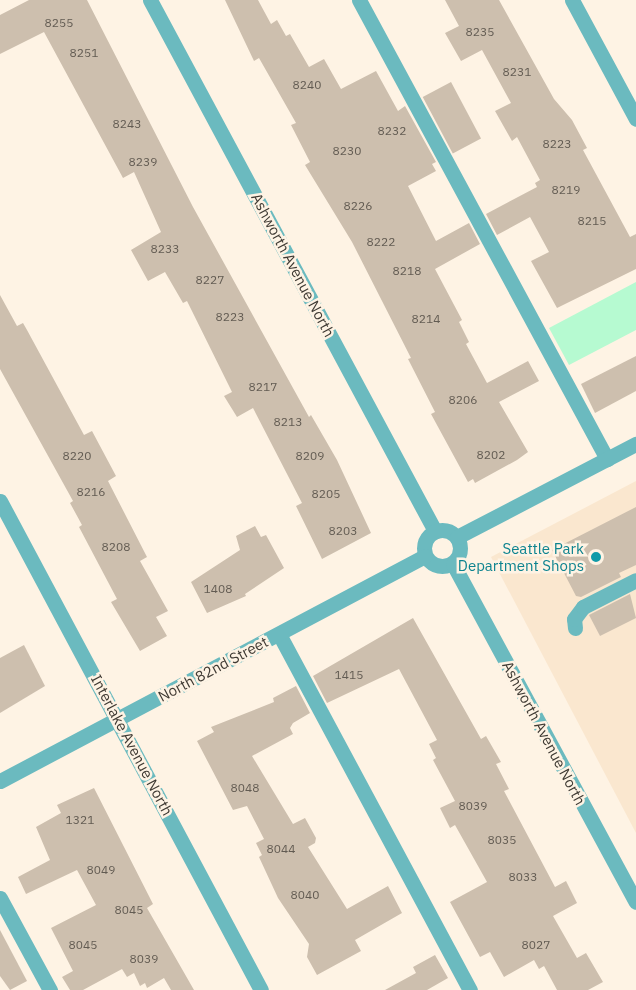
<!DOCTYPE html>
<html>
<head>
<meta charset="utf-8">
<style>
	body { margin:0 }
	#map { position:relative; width:636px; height:990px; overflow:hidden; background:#fef3e4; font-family:"IBM Plex Sans",sans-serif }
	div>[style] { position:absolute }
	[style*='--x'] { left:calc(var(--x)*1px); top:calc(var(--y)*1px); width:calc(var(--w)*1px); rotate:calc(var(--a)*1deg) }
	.built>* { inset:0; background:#fae7cf }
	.green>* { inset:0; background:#b6fad1 }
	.building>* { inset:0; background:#cdbfae; transform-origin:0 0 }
	.minor>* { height:15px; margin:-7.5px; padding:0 7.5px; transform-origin:7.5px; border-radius:7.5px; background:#6bbabf }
	.minor>.ring { margin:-7.5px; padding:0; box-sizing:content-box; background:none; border:15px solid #6bbabf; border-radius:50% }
	.dots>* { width:16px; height:16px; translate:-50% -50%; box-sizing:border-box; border:3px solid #fef3e4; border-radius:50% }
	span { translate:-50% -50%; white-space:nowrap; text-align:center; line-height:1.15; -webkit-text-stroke:5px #fef3e4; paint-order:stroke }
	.number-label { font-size:12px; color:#625b52 }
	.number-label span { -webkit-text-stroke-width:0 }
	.street-label { font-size:15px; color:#3f3a33 }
	.culture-label { font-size:15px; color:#0d838f }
	.right { translate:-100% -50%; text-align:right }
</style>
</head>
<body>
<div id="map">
	<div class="built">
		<i style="clip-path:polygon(636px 481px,636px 833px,491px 557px)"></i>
	</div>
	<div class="green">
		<i style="clip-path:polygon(636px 282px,636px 330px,569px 365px,549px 328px)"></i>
	</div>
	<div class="building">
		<i style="clip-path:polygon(29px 0,87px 0,193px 207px,309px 417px,311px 415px,337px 460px,371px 533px,322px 559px,296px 506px,302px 503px,253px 408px,237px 417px,224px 396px,232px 392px,187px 301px,183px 303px,165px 272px,148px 281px,131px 250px,161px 232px,134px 172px,123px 178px,44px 32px,0 54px,0 15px)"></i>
		<i style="clip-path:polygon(225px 0,258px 0,271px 24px,277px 20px,286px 36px,290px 34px,309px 67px,324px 59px,341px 89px,376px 71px,398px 111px,405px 106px,436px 162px,432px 164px,436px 171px,408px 186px,436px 241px,469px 223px,480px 244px,435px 269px,462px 320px,459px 322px,469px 342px,466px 344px,487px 383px,528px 361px,539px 381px,499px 402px,528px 452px,517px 460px,475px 483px,473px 479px,468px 482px,431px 414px,435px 412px,408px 359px,411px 358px,352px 242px,305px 165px,310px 162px,291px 125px,296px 123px,259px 58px,254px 61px)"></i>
		<i style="clip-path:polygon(445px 0,499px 0,554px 99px,572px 120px,587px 148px,583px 150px,630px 237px,636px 234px,636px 269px,557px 308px,531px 261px,549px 252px,530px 217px,497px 235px,486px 214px,537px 187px,535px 183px,540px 180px,517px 137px,512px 141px,495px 111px,511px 103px,482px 50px,461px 61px,445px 33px,459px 26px)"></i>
		<i style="left:451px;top:82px;width:64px;height:32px;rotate:62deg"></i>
		<i style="clip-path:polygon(0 295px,17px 326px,23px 323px,27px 330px,84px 435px,92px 431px,116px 476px,108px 481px,147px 557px,140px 561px,168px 611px,156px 617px,167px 636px,140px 651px,111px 602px,117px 599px,79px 527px,82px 525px,70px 503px,73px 501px,0 369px)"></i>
		<i style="clip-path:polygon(636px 356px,636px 391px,595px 413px,581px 384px)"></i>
		<i style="clip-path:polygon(636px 507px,636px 565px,619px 573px,621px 577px,581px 597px,576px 596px,552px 550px)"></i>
		<i style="clip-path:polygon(255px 526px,261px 537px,266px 535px,284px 568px,245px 594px,246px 596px,207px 613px,191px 582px,240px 550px,236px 536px)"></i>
		<i style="clip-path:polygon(630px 594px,636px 618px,600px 636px,589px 615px)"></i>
		<i style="clip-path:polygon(413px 618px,481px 739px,486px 736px,501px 762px,496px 764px,509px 789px,504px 791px,555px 887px,566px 881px,577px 903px,553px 916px,577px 958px,586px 953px,603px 982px,588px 990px,557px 990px,544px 966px,539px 969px,534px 960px,504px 977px,490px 952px,480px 957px,450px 902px,487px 882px,455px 825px,450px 828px,440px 808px,455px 801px,433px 760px,436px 758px,429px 744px,437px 740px,399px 669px,327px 703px,313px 676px)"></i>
		<i style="clip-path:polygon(24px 645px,45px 686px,0 713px,0 658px)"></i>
		<i style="clip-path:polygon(296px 686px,310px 713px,293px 723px,290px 728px,293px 734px,252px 756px,293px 824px,305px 818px,316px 838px,315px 843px,308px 847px,347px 909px,388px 886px,402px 913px,355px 940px,361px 951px,317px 975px,307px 957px,309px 944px,278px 898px,259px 857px,262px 855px,256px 843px,264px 839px,247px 806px,233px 810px,197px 741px,214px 732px,211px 727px,274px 702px,273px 698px)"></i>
		<i style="clip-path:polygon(94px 788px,153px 904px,147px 908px,194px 990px,171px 990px,164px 978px,147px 988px,145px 983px,140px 986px,134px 973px,127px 977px,122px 969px,83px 990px,70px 990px,62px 977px,73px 971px,51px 928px,96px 905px,77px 870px,26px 894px,18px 877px,50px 860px,36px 827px,61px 813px,57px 805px)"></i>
		<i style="clip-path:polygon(0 930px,27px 981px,10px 990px,0 976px)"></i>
		<i style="clip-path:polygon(435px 955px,448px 978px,427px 990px,385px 990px,416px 973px,413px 967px)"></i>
	</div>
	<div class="minor">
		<i style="--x:150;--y:0;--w:603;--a:61.78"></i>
		<i style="--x:359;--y:0;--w:522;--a:61.62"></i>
		<i style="--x:572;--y:0;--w:135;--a:61.7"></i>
		<i style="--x:0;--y:501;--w:554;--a:61.91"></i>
		<i class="ring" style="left:424px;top:530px;width:21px;height:21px"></i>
		<i style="--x:457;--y:537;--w:202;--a:-27.5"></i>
		<i style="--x:453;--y:564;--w:384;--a:61.6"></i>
		<i style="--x:575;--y:628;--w:9;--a:-96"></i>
		<i style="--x:574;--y:619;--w:15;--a:-53"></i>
		<i style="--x:583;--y:607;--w:59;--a:-27"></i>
		<i style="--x:279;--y:634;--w:404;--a:61.8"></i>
		<i style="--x:0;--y:781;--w:481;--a:-27.9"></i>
		<i style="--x:0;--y:898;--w:105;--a:61.5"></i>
	</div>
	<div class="dots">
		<i style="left:596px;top:557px;background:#0f9aa8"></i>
	</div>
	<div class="number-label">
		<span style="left:59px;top:23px">8255</span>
		<span style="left:480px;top:32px">8235</span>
		<span style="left:84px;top:53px">8251</span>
		<span style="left:517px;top:72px">8231</span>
		<span style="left:307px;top:85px">8240</span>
		<span style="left:127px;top:124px">8243</span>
		<span style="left:392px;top:131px">8232</span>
		<span style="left:557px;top:144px">8223</span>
		<span style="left:347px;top:151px">8230</span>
		<span style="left:143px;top:162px">8239</span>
		<span style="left:566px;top:190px">8219</span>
		<span style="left:358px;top:206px">8226</span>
		<span style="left:592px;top:221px">8215</span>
		<span style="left:381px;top:242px">8222</span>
		<span style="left:165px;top:249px">8233</span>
		<span style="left:407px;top:271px">8218</span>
		<span style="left:210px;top:280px">8227</span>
		<span style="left:230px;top:317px">8223</span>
		<span style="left:426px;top:319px">8214</span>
		<span style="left:263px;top:387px">8217</span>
		<span style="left:463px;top:400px">8206</span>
		<span style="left:288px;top:422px">8213</span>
		<span style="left:491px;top:455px">8202</span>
		<span style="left:77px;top:456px">8220</span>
		<span style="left:310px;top:456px">8209</span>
		<span style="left:91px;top:492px">8216</span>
		<span style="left:326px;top:494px">8205</span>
		<span style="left:343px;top:531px">8203</span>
		<span style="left:116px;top:547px">8208</span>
		<span style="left:218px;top:589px">1408</span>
		<span style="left:349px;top:675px">1415</span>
		<span style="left:245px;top:788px">8048</span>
		<span style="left:473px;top:806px">8039</span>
		<span style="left:80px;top:820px">1321</span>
		<span style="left:502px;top:840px">8035</span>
		<span style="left:281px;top:849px">8044</span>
		<span style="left:101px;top:870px">8049</span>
		<span style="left:523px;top:877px">8033</span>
		<span style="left:305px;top:895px">8040</span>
		<span style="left:129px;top:910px">8045</span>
		<span style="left:83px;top:945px">8045</span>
		<span style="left:536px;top:945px">8027</span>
		<span style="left:144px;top:959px">8039</span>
	</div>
	<div class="street-label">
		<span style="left:293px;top:265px;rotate:62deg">Ashworth Avenue North</span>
		<span style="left:213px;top:669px;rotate:-28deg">North 82nd Street</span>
		<span style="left:544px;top:733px;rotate:62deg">Ashworth Avenue North</span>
		<span style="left:132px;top:745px;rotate:62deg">Interlake Avenue North</span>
	</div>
	<div class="culture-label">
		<span class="right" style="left:584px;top:557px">Seattle Park<br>Department Shops</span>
	</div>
</div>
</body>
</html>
